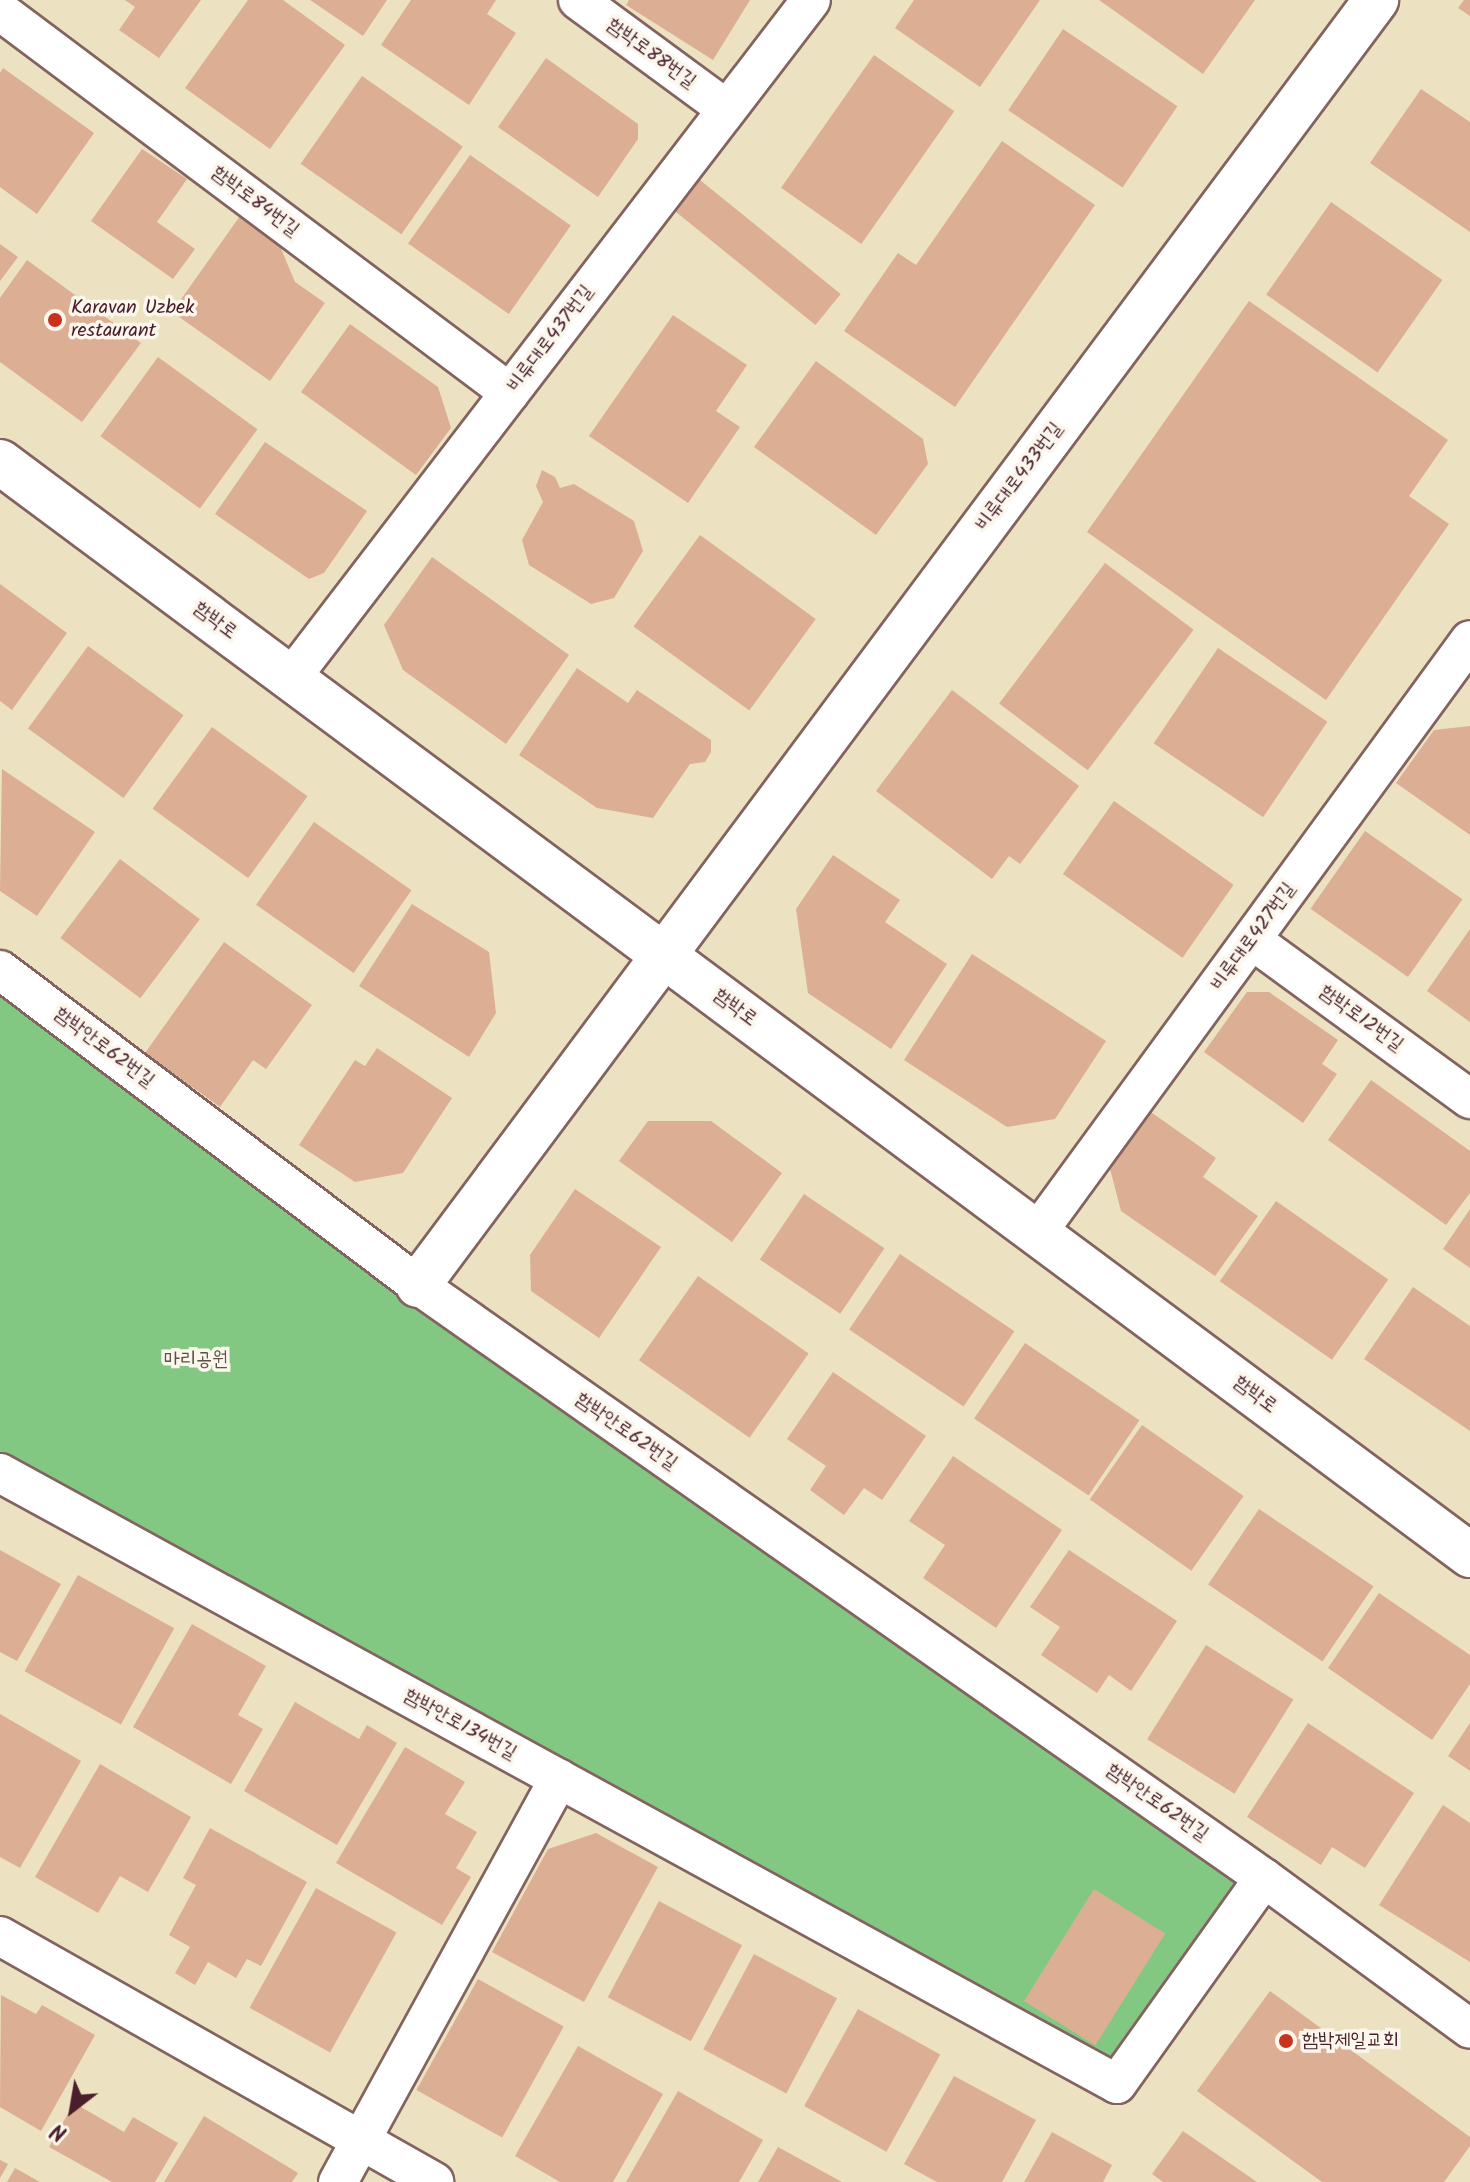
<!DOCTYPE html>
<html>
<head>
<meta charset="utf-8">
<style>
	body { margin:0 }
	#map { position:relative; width:1470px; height:2182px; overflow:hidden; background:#ece1c0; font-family:Kalam,"Poor Story",sans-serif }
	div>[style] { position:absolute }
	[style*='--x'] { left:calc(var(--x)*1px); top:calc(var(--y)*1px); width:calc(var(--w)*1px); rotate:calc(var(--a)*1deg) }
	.green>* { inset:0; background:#82c883 }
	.building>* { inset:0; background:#dcaf95; transform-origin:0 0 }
	.roads { filter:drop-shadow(2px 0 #83635f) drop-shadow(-2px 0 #83635f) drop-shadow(0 2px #83635f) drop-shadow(0 -2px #83635f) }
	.service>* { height:38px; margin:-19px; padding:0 19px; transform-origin:19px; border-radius:19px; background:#fff }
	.minor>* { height:44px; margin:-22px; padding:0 22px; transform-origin:22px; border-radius:22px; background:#fff }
	.dots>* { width:22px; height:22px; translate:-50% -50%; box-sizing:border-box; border:4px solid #fbf7ec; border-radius:50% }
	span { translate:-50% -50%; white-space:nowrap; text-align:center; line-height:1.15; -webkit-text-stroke:7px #fbf7ec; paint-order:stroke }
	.street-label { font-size:20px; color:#4a1f2b }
	.poi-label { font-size:20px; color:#4a1f2b }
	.left { translate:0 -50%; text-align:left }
	.park-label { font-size:20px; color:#5b5245 }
	.north { position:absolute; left:32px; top:2070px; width:80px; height:80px; -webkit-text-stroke:6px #fbf7ec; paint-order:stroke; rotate:211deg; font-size:22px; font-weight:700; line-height:32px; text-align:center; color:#4a1f2b }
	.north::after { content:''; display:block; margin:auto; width:28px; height:36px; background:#4a1f2b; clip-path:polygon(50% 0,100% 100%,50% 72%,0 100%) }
</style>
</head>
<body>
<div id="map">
	<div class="green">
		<i style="clip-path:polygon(0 970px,1264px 1878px,1117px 2084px,0 1473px)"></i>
	</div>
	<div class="building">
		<i style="clip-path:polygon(125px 0,201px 0,159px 58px,119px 30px,135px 7px)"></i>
		<i style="clip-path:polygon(248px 0,283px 0,345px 45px,270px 149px,185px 88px)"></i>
		<i style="clip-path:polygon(310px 0,387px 0,363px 36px)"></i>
		<i style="clip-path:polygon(411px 0,496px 0,487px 14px,516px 33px,469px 105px,381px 45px)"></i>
		<i style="clip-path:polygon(629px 0,750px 0,713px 60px,626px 5px)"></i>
		<i style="clip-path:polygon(914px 0,1040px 0,980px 87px,895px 28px)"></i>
		<i style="clip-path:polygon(1099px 0,1255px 0,1203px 74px)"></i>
		<i style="clip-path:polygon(1464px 0,1470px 0,1470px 16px,1458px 8px)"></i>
		<i style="left:1063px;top:29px;width:138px;height:98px;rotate:34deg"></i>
		<i style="left:874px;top:55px;width:98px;height:162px;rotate:35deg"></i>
		<i style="clip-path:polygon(546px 58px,638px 124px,638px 139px,598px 197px,498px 127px)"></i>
		<i style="clip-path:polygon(3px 68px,94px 133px,37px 214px,0 187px,0 73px)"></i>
		<i style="left:362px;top:76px;width:123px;height:107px;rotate:35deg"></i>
		<i style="clip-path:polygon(1421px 89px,1470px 122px,1470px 232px,1370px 163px)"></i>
		<i style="clip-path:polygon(1002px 141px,1095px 205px,955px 407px,844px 331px,898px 253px,916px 265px)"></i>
		<i style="clip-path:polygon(142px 149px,187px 179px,157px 222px,195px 249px,173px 279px,91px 221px)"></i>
		<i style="left:470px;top:155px;width:123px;height:108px;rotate:35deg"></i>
		<i style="left:700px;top:180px;width:181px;height:40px;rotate:39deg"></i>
		<i style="left:1331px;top:202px;width:136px;height:113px;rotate:35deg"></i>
		<i style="clip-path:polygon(240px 216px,279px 244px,295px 282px,325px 303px,270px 381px,172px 312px)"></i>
		<i style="clip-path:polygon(0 244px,18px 257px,0 281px)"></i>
		<i style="clip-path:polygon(27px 260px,141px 343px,82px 422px,0 362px,0 298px)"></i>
		<i style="clip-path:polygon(1249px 301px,1448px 440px,1409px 496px,1449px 524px,1326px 700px,1087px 532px)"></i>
		<i style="clip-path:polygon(673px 315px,747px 365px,716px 411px,740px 427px,688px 503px,589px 436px)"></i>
		<i style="clip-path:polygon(350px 324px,438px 387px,451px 428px,416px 475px,301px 392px)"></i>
		<i style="left:158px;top:357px;width:123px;height:98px;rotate:36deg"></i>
		<i style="clip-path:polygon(816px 361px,923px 439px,928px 464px,876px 535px,754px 447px)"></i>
		<i style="clip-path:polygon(265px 442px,367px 511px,324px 573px,309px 579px,215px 514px)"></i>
		<i style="clip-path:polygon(542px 470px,555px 477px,560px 488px,574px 484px,634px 521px,643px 551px,614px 598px,591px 604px,529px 565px,522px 540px,543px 502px,536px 486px)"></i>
		<i style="left:700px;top:535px;width:143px;height:113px;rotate:36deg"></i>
		<i style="clip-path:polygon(432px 557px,569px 655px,506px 744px,403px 670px,384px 625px)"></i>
		<i style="left:1105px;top:563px;width:111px;height:176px;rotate:37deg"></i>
		<i style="clip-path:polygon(0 584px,67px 633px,12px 710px,0 701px)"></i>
		<i style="left:88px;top:646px;width:118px;height:102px;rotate:36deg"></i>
		<i style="left:1218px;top:648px;width:132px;height:115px;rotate:34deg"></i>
		<i style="clip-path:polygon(577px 668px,628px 703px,637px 690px,711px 740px,711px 752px,705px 762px,690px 764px,653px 818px,597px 808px,519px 755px)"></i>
		<i style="clip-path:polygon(952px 690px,1079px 786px,1020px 864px,1009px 856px,992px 879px,876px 791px)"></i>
		<i style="clip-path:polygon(1470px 726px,1470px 835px,1396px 783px,1434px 730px)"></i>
		<i style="left:212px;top:727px;width:118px;height:101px;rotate:36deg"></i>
		<i style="clip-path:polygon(2px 769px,95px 832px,37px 916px,0 891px)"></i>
		<i style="left:1114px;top:801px;width:146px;height:89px;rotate:35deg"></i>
		<i style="left:314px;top:822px;width:119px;height:101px;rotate:35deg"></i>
		<i style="left:1365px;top:831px;width:119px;height:95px;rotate:35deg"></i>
		<i style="clip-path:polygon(833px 855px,900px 900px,885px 922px,947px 964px,891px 1049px,808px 993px,796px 909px)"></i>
		<i style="left:120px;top:859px;width:100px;height:99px;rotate:37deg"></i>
		<i style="clip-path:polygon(412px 904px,489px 952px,496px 1013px,469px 1057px,359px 986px)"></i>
		<i style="clip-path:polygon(1470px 929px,1470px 1022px,1427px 991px)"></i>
		<i style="clip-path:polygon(224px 942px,312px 1005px,266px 1069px,253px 1060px,220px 1107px,145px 1053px)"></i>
		<i style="clip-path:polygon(972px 954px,1106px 1041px,1055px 1119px,1007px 1127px,904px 1060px)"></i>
		<i style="clip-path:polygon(1247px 992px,1269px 992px,1338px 1040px,1322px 1064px,1337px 1074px,1303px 1123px,1204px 1052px)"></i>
		<i style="clip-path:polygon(377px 1048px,452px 1098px,403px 1173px,355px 1182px,299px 1145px,355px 1060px,365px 1066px)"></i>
		<i style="clip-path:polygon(1371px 1080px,1470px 1151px,1470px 1193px,1446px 1225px,1328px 1140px)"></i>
		<i style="clip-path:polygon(1148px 1110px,1216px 1158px,1203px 1177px,1258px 1216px,1215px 1276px,1121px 1211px,1109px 1165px)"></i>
		<i style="clip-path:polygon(648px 1121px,711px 1121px,782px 1173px,732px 1242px,619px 1161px)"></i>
		<i style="clip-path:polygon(575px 1189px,661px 1247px,599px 1338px,531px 1291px,530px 1255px)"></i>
		<i style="left:804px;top:1194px;width:97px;height:79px;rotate:34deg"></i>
		<i style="left:1276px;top:1201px;width:137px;height:98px;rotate:35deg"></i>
		<i style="clip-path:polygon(1470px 1209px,1470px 1268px,1443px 1249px)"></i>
		<i style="left:900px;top:1254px;width:138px;height:91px;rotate:34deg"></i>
		<i style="left:698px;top:1276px;width:135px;height:103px;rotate:35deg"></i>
		<i style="clip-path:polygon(1413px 1287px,1470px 1326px,1470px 1431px,1364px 1359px)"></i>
		<i style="left:1025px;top:1343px;width:138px;height:91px;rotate:34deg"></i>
		<i style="clip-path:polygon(833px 1372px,926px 1436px,882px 1500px,864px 1488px,844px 1515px,810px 1490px,826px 1466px,787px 1439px)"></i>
		<i style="left:1142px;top:1425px;width:124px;height:91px;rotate:35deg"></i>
		<i style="clip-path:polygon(953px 1456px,1062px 1530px,996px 1628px,923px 1578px,945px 1545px,909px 1521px)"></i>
		<i style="left:1259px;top:1509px;width:138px;height:91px;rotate:34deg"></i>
		<i style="clip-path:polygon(0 1550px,61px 1584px,17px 1661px,0 1652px)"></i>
		<i style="clip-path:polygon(1069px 1550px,1177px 1621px,1131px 1691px,1109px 1675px,1097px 1693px,1041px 1655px,1060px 1627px,1030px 1607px)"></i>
		<i style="left:78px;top:1575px;width:110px;height:110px;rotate:29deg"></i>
		<i style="clip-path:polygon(1379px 1593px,1470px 1655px,1470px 1684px,1432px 1740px,1328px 1668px)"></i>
		<i style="clip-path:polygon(192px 1624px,266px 1666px,238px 1715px,263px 1729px,231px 1784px,133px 1727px)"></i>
		<i style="left:1206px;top:1645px;width:103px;height:111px;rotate:32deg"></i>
		<i style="clip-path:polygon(295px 1702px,359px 1739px,367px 1725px,397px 1743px,337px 1845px,244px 1791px)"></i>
		<i style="clip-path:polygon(0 1714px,81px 1761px,20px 1868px,0 1857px)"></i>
		<i style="clip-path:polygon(1308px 1723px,1414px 1793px,1365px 1868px,1332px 1847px,1321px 1865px,1247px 1817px)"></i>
		<i style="clip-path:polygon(1470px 1723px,1470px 1771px,1448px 1756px)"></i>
		<i style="clip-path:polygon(405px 1747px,465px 1782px,445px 1814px,477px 1832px,456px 1868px,471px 1877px,442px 1925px,336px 1863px)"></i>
		<i style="clip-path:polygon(100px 1764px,191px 1817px,148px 1892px,120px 1876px,98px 1913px,35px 1877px)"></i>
		<i style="clip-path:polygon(1443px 1805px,1470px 1823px,1470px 1962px,1379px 1905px)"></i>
		<i style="clip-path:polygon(210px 1828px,307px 1882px,261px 1966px,247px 1959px,236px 1978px,208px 1962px,195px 1985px,175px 1973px,190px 1947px,169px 1935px,196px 1885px,183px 1878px)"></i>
		<i style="clip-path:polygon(596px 1833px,658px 1867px,584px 2002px,492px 1952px,548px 1849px)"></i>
		<i style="left:316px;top:1888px;width:92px;height:137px;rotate:29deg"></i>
		<i style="left:1094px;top:1889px;width:84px;height:132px;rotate:32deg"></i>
		<i style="left:659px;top:1901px;width:94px;height:109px;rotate:28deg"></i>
		<i style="left:754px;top:1954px;width:94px;height:108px;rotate:28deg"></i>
		<i style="left:478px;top:1979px;width:98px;height:127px;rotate:29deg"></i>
		<i style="clip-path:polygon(1270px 1991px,1470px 2137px,1470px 2146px,1444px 2182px,1322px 2182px,1197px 2091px)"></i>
		<i style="clip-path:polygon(1px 1995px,36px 2014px,42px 2005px,95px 2035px,41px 2131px,0 2107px)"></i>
		<i style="left:858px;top:2009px;width:94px;height:111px;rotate:29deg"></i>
		<i style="clip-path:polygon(578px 2046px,663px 2094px,613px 2182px,560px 2182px,515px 2156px)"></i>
		<i style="clip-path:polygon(954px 2076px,1036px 2120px,1002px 2182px,937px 2182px,904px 2164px)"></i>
		<i style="clip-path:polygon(678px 2091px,763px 2140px,739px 2182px,626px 2182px)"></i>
		<i style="clip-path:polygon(74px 2103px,124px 2132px,133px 2117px,178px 2143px,155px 2182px,112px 2182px,49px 2147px)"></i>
		<i style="clip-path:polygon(204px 2116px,298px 2173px,292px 2182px,164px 2182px)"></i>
		<i style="clip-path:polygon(1183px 2131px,1257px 2182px,1163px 2182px,1152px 2174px)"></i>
		<i style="clip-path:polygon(1052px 2132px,1112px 2165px,1103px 2182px,1024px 2182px)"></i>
		<i style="clip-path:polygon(778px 2147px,842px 2182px,758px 2182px)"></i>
		<i style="clip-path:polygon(0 2160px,8px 2164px,0 2178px)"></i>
		<i style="clip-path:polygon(15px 2168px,40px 2182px,7px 2182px)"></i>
	</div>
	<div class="roads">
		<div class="service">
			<i style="--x:578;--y:0;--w:182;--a:36.3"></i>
			<i style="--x:0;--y:11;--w:637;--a:36.83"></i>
			<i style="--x:291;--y:678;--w:854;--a:-52.51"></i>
			<i style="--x:1252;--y:940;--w:270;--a:36.1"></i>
			<i style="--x:0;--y:970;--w:523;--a:37"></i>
			<i style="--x:418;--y:1285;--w:1033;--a:35.03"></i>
			<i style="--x:1264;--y:1878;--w:255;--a:36.2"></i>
			<i style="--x:1037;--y:1233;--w:734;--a:-53.86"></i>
			<i style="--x:0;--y:1473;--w:1273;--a:28.68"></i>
			<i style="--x:1117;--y:2084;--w:253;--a:-54.5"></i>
			<i style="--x:0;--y:1936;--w:499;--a:29.5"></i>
			<i style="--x:338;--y:2182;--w:460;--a:-61.3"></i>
		</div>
		<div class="minor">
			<i style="--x:0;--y:462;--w:1832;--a:36.63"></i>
			<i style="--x:418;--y:1285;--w:1603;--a:-53.29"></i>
		</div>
	</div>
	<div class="dots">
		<i style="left:55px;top:320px;background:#c8321e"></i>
		<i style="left:1286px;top:2041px;background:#c8321e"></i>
	</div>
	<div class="street-label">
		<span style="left:651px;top:54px;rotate:36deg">함박로88번길</span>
		<span style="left:255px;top:202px;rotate:37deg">함박로84번길</span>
		<span style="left:551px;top:339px;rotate:-53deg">비류대로437번길</span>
		<span style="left:1020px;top:477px;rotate:-53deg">비류대로433번길</span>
		<span style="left:215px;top:621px;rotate:37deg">함박로</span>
		<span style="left:1254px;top:937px;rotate:-54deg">비류대로427번길</span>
		<span style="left:735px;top:1008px;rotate:37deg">함박로</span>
		<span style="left:1361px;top:1019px;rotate:36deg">함박로12번길</span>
		<span style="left:104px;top:1048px;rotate:37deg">함박안로62번길</span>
		<span style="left:1255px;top:1395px;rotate:37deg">함박로</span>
		<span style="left:626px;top:1432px;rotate:35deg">함박안로62번길</span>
		<span style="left:460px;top:1725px;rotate:29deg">함박안로134번길</span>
		<span style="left:1157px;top:1803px;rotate:35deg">함박안로62번길</span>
	</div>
	<div class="poi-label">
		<span class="left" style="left:71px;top:320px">Karavan Uzbek<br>restaurant</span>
		<span class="left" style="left:1302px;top:2041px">함박제일교회</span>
	</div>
	<div class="park-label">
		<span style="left:196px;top:1360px">마리공원</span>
	</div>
	<div class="north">N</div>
</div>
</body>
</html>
